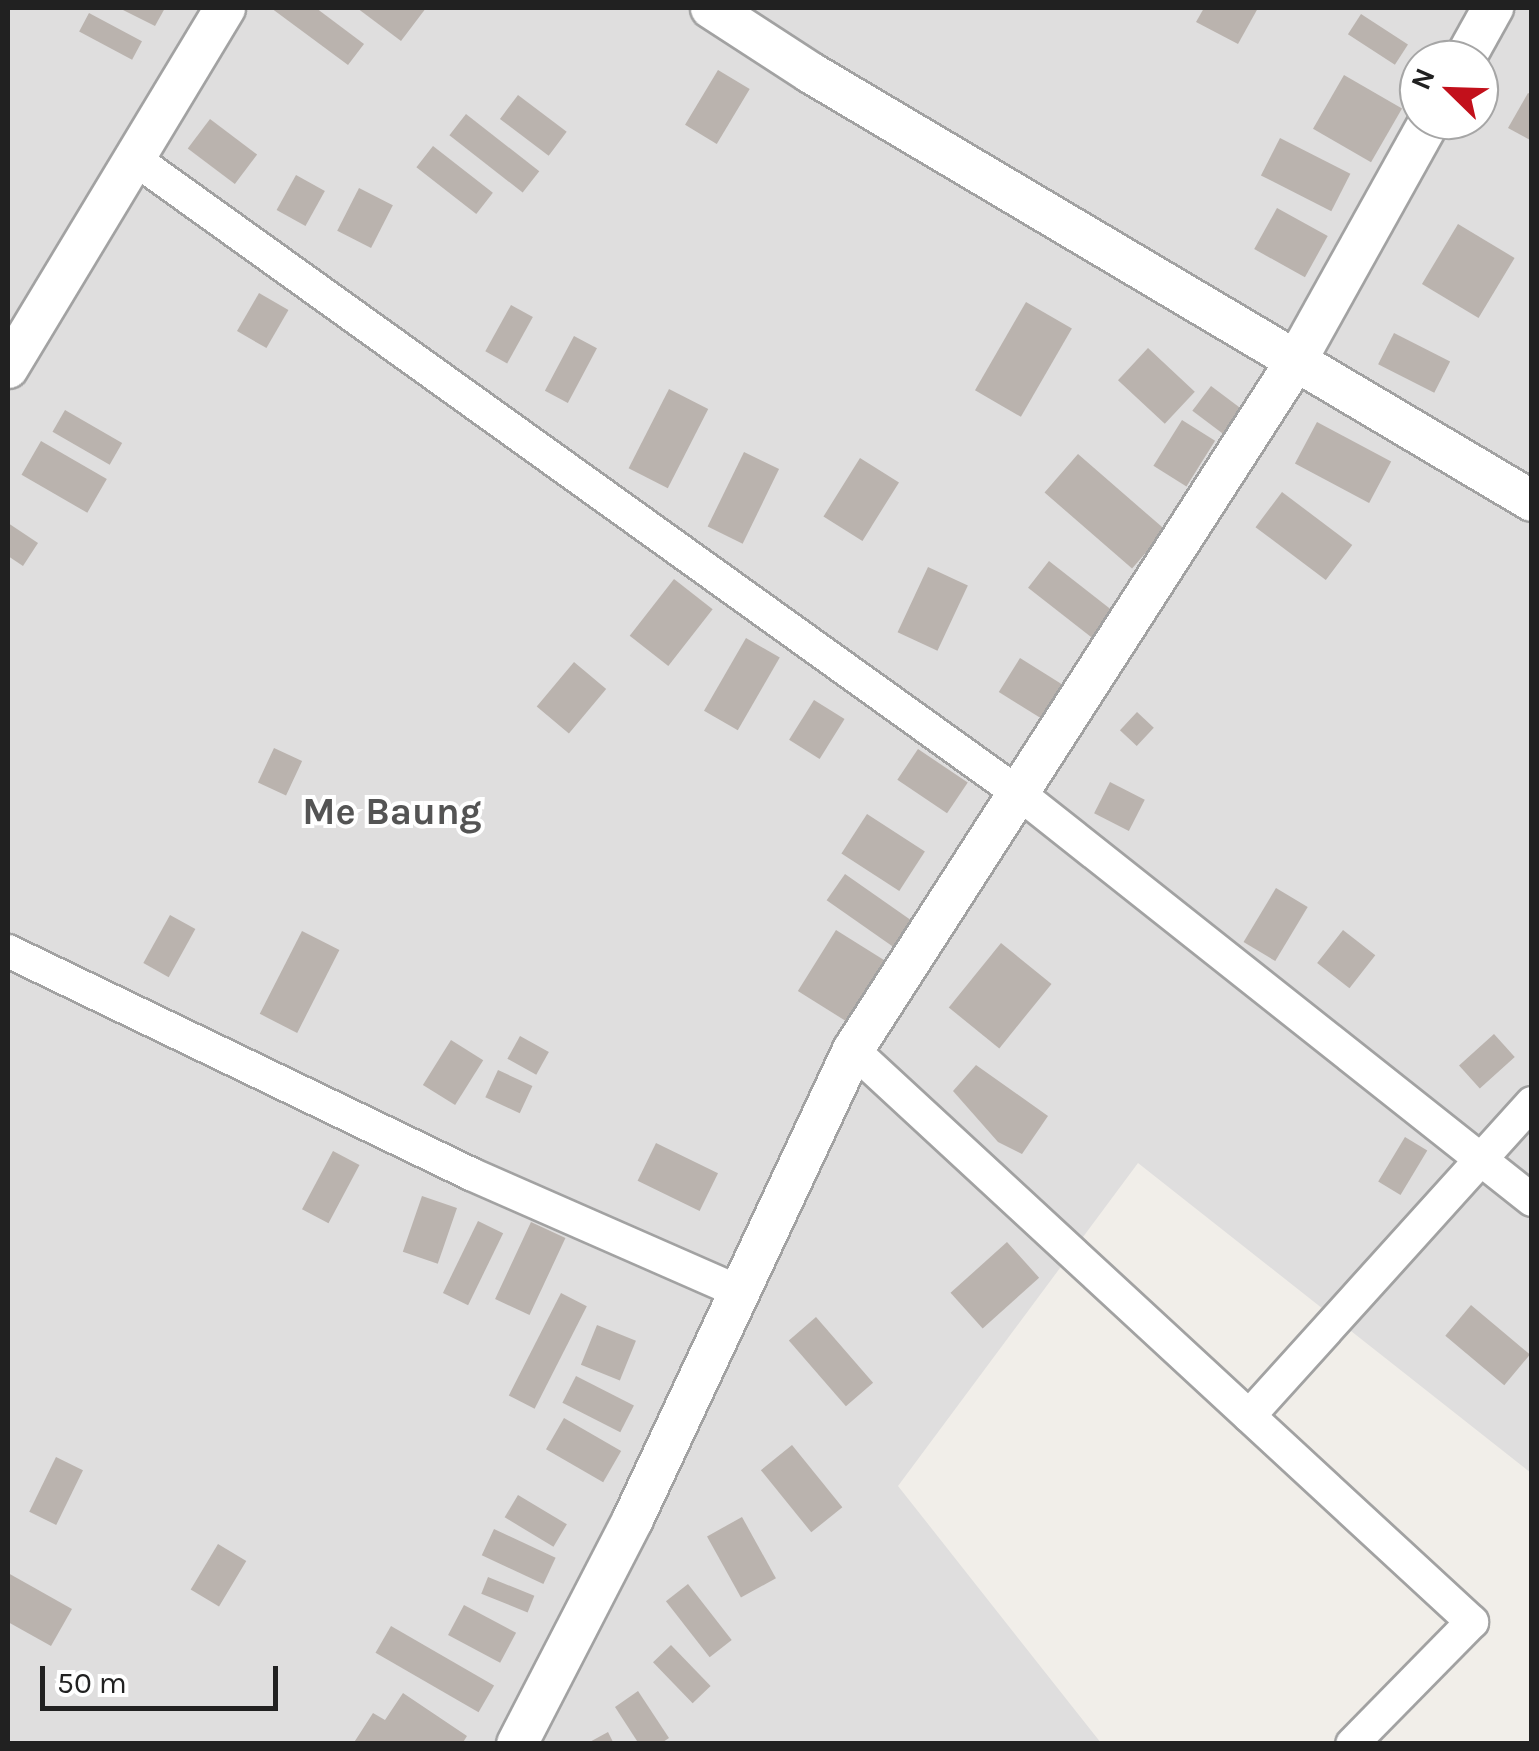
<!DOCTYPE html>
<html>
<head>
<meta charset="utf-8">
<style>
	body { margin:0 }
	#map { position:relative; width:1539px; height:1751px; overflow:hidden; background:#f1eee9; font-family:Karla,sans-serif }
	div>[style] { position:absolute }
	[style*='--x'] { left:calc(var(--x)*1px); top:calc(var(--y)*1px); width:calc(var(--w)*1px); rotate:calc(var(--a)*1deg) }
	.residential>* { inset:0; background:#dfdede }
	.building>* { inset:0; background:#bab3ae; transform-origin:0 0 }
	.roads { filter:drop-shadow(2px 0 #a2a2a2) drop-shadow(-2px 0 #a2a2a2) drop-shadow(0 2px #a2a2a2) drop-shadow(0 -2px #a2a2a2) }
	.minor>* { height:32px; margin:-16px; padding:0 16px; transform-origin:16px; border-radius:16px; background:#fff }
	.tertiary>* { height:40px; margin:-20px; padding:0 20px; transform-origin:20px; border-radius:20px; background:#fff }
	span { translate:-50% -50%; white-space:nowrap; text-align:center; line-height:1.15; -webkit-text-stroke:8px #fff; paint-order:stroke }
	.quarter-label { font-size:38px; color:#545454; font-weight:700 }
	.frame { position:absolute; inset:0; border:10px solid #212121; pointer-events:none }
	.north { position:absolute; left:1399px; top:40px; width:100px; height:100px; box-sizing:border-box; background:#fff; border:2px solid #a6a6a6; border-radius:50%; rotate:293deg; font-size:28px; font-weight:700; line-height:40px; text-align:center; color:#212121 }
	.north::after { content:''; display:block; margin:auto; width:35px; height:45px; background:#c2101b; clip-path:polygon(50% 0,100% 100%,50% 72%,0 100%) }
	.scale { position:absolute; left:40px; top:1666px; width:238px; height:45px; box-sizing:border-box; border:5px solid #212121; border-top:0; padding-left:12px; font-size:30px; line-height:35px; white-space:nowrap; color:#212121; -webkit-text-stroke:8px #fff; paint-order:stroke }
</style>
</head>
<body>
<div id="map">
	<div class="residential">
		<i style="clip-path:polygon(evenodd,8px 8px,1531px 8px,1531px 1473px,1138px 1163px,898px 1486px,1101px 1743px,8px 1744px,8px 8px,1419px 60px,1479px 60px,1479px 120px,1419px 120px,1419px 60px)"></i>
	</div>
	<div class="building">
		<i style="clip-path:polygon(119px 8px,165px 8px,155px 26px)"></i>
		<i style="clip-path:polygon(271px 8px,316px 8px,364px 44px,348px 65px)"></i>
		<i style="clip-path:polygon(357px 8px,426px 8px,401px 41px)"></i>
		<i style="clip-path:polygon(1204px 8px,1258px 8px,1238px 44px,1196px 22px)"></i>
		<i style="left:89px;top:13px;width:60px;height:21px;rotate:28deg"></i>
		<i style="left:1361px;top:14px;width:56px;height:24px;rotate:33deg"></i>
		<i style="left:718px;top:70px;width:37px;height:64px;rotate:31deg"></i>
		<i style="left:1344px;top:75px;width:67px;height:62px;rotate:30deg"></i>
		<i style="clip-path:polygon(1528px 93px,1532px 95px,1532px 141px,1508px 128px)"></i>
		<i style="left:518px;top:95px;width:61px;height:30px;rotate:37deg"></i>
		<i style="left:466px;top:114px;width:93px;height:27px;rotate:38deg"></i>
		<i style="left:210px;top:119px;width:59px;height:37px;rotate:37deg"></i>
		<i style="left:1280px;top:138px;width:79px;height:42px;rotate:27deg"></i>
		<i style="left:433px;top:146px;width:76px;height:27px;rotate:38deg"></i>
		<i style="left:296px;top:175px;width:33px;height:40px;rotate:29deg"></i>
		<i style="left:359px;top:188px;width:38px;height:48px;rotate:27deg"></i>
		<i style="left:1277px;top:208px;width:58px;height:47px;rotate:29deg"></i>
		<i style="left:1458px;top:224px;width:66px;height:70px;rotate:31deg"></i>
		<i style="left:259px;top:293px;width:34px;height:44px;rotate:30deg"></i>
		<i style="left:1026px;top:302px;width:53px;height:102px;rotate:30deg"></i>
		<i style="left:511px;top:305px;width:25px;height:53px;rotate:29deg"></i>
		<i style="left:1394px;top:333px;width:63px;height:35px;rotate:27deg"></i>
		<i style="left:574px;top:336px;width:26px;height:62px;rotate:28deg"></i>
		<i style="left:1148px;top:348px;width:64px;height:44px;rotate:43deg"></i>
		<i style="left:1211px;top:386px;width:55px;height:31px;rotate:37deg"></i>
		<i style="left:669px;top:389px;width:44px;height:89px;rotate:27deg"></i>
		<i style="left:65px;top:410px;width:66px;height:25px;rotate:30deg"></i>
		<i style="left:1182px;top:420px;width:39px;height:54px;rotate:32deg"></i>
		<i style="left:1317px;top:422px;width:84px;height:47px;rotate:28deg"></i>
		<i style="left:41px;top:441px;width:76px;height:39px;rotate:30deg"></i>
		<i style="left:744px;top:452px;width:39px;height:83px;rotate:26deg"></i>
		<i style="left:1078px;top:454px;width:116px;height:51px;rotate:41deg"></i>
		<i style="left:860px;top:458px;width:46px;height:69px;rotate:32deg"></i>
		<i style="left:1282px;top:492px;width:88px;height:44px;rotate:37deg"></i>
		<i style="clip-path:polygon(8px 523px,38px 543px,23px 566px,8px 556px)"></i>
		<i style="left:1049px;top:561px;width:84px;height:34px;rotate:38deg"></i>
		<i style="left:928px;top:567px;width:44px;height:72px;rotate:25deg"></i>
		<i style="left:674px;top:579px;width:49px;height:72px;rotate:38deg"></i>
		<i style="left:746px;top:638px;width:39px;height:84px;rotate:30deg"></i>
		<i style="left:1020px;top:658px;width:64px;height:40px;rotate:32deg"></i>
		<i style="left:574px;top:662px;width:42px;height:58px;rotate:40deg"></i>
		<i style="left:814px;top:700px;width:36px;height:47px;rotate:32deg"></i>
		<i style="left:1137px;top:712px;width:23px;height:25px;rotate:43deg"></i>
		<i style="left:274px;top:748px;width:31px;height:38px;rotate:25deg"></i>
		<i style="left:918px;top:749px;width:60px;height:37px;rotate:34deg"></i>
		<i style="left:1110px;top:782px;width:39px;height:35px;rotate:27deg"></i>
		<i style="left:867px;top:814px;width:69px;height:47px;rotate:33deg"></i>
		<i style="left:845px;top:874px;width:82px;height:32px;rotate:35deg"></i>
		<i style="left:1276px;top:888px;width:37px;height:63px;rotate:31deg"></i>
		<i style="left:170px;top:915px;width:29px;height:55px;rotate:29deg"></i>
		<i style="left:836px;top:930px;width:65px;height:72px;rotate:32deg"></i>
		<i style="left:1343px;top:930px;width:41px;height:42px;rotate:38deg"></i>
		<i style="left:302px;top:931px;width:42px;height:93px;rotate:27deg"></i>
		<i style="left:1001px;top:943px;width:65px;height:83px;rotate:39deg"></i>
		<i style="left:1494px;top:1034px;width:31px;height:47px;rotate:48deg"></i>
		<i style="left:520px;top:1036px;width:33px;height:26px;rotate:29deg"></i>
		<i style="left:451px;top:1040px;width:38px;height:53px;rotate:32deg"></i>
		<i style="clip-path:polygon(976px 1065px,1048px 1116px,1022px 1154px,998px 1142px,953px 1091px)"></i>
		<i style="left:498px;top:1070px;width:38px;height:30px;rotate:25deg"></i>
		<i style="left:1405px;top:1137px;width:26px;height:52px;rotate:31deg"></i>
		<i style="left:656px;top:1143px;width:69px;height:42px;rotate:26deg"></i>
		<i style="left:333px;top:1151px;width:30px;height:66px;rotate:28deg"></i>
		<i style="left:422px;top:1196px;width:37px;height:59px;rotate:19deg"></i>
		<i style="left:478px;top:1221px;width:28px;height:80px;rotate:26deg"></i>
		<i style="left:531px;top:1222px;width:38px;height:85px;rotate:25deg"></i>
		<i style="left:1007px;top:1242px;width:48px;height:76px;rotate:48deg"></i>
		<i style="left:561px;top:1293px;width:29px;height:115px;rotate:27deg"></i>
		<i style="left:1471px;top:1305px;width:77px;height:40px;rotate:40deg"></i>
		<i style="left:816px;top:1317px;width:87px;height:36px;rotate:49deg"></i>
		<i style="left:597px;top:1325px;width:42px;height:43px;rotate:22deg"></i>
		<i style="left:576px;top:1376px;width:65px;height:30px;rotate:27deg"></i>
		<i style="left:564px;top:1418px;width:66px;height:36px;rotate:30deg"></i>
		<i style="left:792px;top:1445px;width:80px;height:40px;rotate:51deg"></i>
		<i style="left:56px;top:1457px;width:30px;height:61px;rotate:26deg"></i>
		<i style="left:518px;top:1495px;width:57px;height:26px;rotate:31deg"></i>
		<i style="left:742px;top:1517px;width:70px;height:40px;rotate:61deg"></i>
		<i style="left:494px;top:1529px;width:68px;height:29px;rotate:25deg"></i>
		<i style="left:218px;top:1544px;width:33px;height:53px;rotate:31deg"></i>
		<i style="clip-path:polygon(8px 1573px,72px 1609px,51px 1646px,8px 1622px)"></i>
		<i style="left:488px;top:1577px;width:50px;height:18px;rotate:22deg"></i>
		<i style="left:688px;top:1584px;width:71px;height:28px;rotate:52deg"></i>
		<i style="left:464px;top:1605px;width:59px;height:34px;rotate:28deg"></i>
		<i style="left:391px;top:1626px;width:119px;height:31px;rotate:30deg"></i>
		<i style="left:671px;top:1645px;width:57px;height:25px;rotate:46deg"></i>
		<i style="clip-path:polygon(638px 1691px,669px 1738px,660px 1744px,639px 1744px,615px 1707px)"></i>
		<i style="clip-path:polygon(403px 1693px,467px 1736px,462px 1744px,353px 1744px,373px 1713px,385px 1720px)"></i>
		<i style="clip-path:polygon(608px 1732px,614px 1744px,586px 1744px)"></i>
	</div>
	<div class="roads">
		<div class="minor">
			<i style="--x:132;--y:157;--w:1094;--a:35.67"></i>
			<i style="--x:1021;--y:795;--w:652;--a:38.4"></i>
			<i style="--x:8;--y:951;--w:514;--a:25.72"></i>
			<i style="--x:471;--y:1174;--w:292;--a:23.7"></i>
			<i style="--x:853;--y:1050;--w:843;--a:42.74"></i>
			<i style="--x:1472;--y:1622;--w:171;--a:134.5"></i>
			<i style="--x:1249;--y:1416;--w:422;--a:-47.9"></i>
		</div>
		<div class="tertiary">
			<i style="--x:711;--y:8;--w:119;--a:33"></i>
			<i style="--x:811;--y:73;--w:838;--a:30.69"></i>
			<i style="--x:1464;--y:60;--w:60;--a:-60.9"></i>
			<i style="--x:8;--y:368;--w:420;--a:-58.9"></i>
			<i style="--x:517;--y:1744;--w:253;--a:-62.7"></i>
			<i style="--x:633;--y:1519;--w:518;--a:-64.87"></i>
			<i style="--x:853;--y:1050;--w:819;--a:-57.26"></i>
			<i style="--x:1296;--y:361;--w:276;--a:-60.9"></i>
		</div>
	</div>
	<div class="quarter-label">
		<span style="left:392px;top:812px">Me Baung</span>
	</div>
	<div class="frame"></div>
	<div class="north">N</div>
	<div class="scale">50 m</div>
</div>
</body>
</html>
